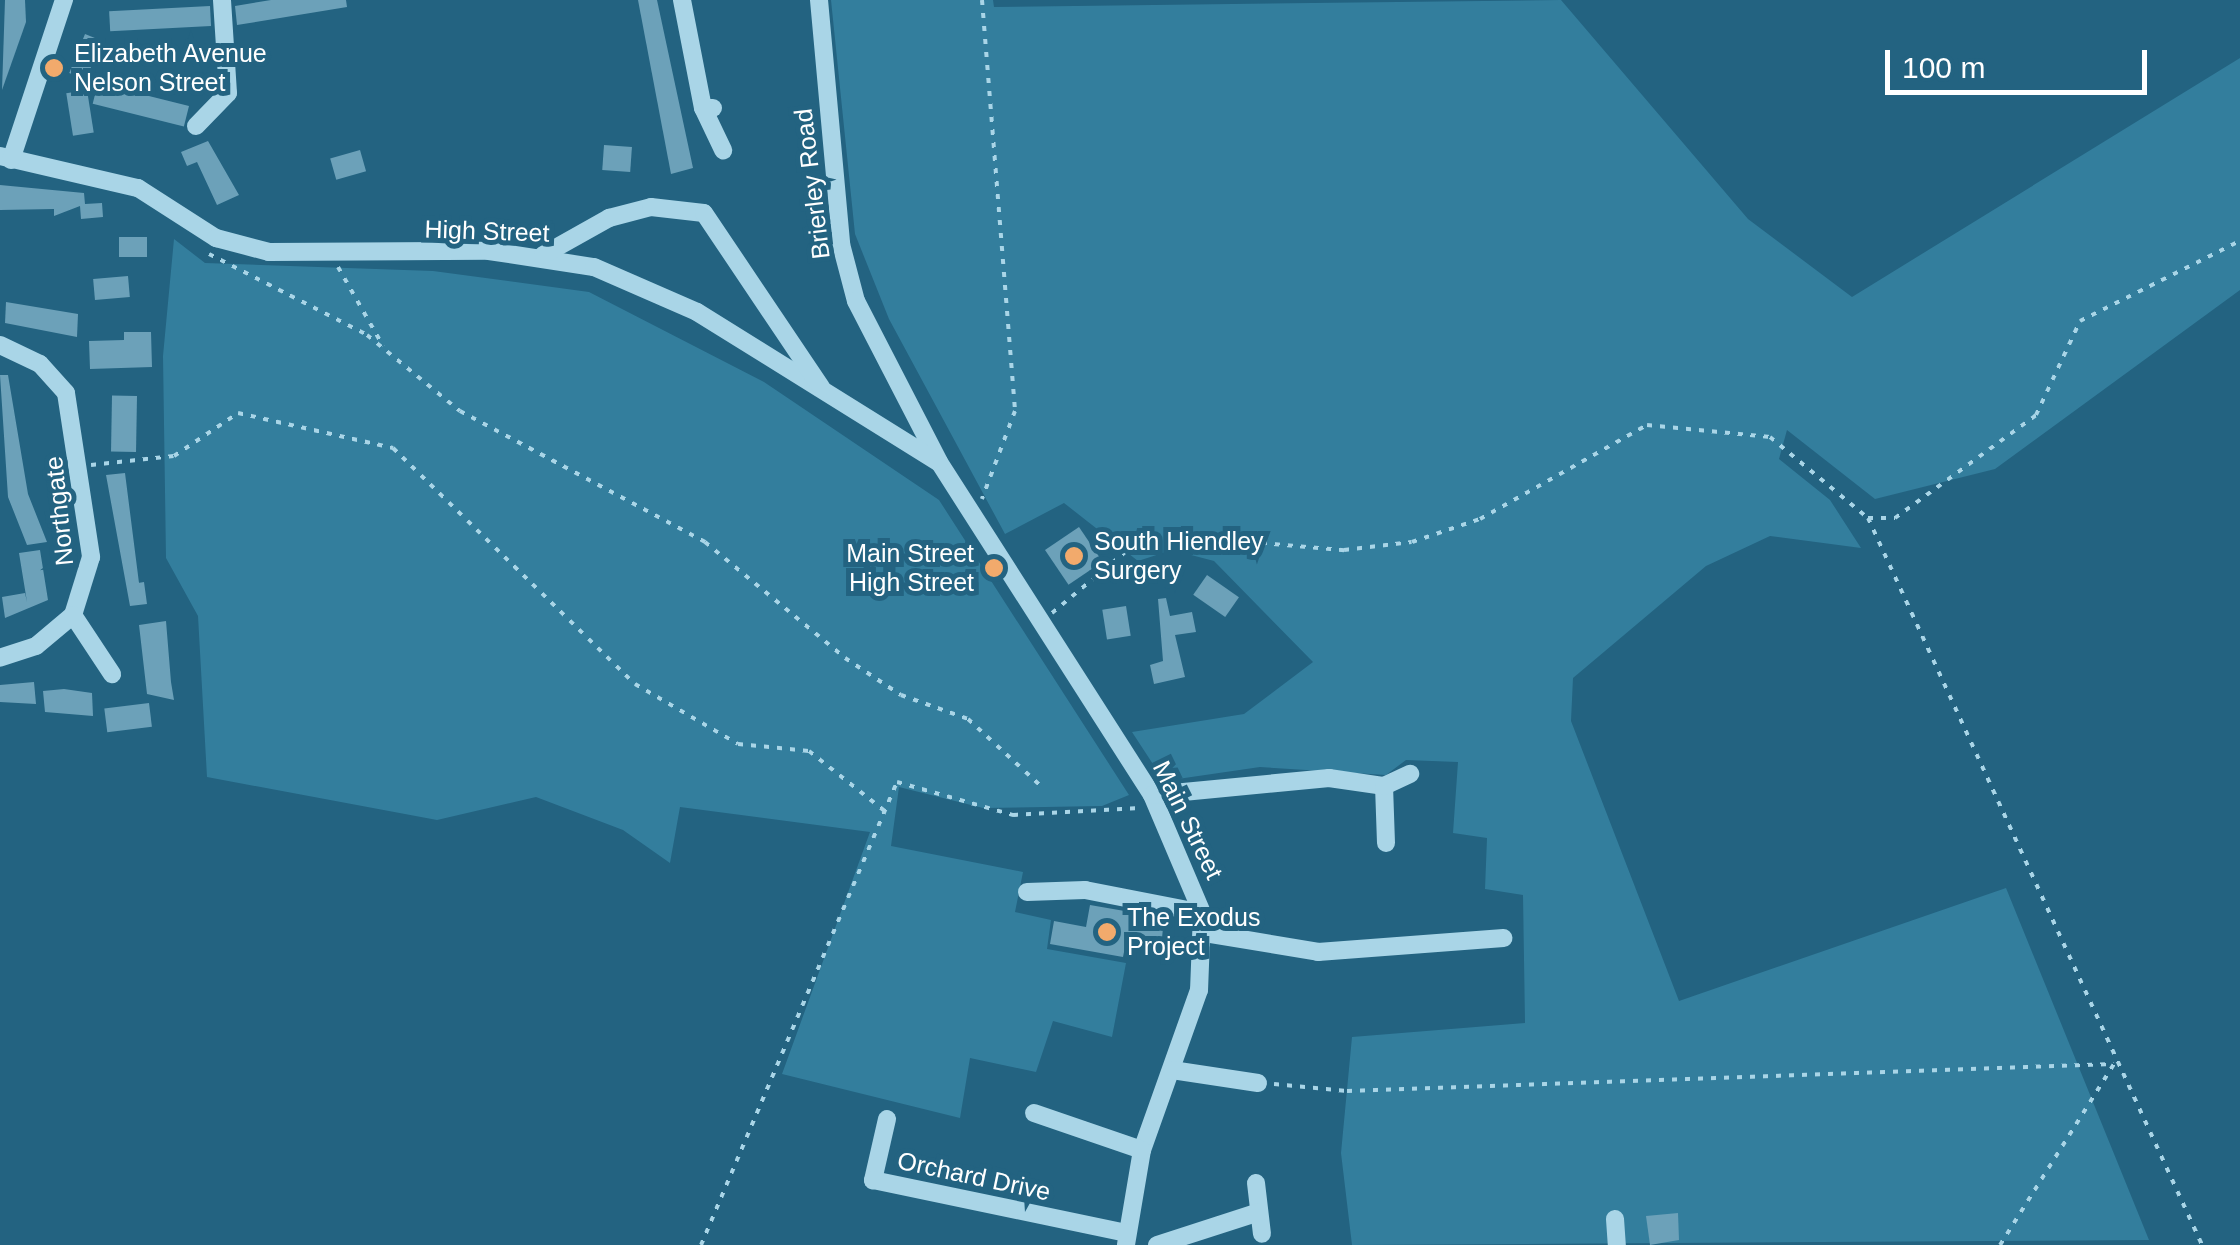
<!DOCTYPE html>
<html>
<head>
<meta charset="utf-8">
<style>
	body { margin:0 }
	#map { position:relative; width:2240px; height:1245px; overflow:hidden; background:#236381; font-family:Helvetica,sans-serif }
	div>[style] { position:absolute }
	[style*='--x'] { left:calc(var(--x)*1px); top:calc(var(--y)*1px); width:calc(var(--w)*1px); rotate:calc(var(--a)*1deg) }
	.green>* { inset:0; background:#337e9d }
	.building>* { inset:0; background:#6ca1b9; transform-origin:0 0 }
	.path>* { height:4px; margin-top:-2px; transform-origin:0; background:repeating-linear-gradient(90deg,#a9d5e7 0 5px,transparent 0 13px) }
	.minor>* { height:18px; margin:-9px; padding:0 9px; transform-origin:9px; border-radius:9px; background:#a9d5e7 }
	.dots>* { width:28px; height:28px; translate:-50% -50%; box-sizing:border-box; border:5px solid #236381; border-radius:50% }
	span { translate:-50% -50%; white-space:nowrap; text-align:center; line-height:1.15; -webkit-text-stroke:10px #236381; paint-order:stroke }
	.poi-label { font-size:25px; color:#fff }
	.left { translate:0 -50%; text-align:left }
	.right { translate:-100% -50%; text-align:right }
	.street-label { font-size:25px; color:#fff }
	.scale { position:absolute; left:1885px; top:50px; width:262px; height:45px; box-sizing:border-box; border:5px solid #fff; border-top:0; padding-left:12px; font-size:30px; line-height:35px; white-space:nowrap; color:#fff; -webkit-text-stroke:8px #236381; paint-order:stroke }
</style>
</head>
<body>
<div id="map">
	<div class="green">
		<i style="clip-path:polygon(831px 0,993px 0,994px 7px,1561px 0,1748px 219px,1852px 297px,2240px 58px,2240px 290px,1995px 469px,1875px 499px,1787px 430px,1779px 459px,1830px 500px,1861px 548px,1770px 536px,1706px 566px,1573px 678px,1571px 721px,1679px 1001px,2006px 888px,2149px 1240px,1352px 1245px,1341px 1153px,1352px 1037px,1525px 1023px,1523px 895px,1485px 889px,1487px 838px,1453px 833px,1458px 762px,1406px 760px,1386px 775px,1260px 767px,1164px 781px,1132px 732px,1244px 714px,1313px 662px,1214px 561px,1172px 550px,1138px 561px,1064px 503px,1005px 534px,889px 319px,855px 234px)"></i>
		<i style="clip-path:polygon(174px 239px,205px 263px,433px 271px,589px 292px,764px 382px,939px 500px,1129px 795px,1102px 806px,983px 808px,899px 787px,891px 846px,1023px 872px,1015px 912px,1051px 920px,1047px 949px,1126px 963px,1112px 1037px,1053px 1021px,1036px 1072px,970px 1058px,960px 1118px,782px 1074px,870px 832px,680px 807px,670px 863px,623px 830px,536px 797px,437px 820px,207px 777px,198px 616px,166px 558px,163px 356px)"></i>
	</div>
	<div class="building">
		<i style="clip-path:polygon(5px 0,25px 0,26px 22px,2px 90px)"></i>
		<i style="clip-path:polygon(271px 0,346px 0,347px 7px,237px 25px,235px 6px)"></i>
		<i style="clip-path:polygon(638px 0,657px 0,693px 168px,671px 174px)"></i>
		<i style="left:210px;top:6px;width:20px;height:101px;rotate:87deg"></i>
		<i style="left:85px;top:34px;width:18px;height:42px;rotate:22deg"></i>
		<i style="left:87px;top:90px;width:43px;height:21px;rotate:81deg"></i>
		<i style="left:189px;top:106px;width:21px;height:94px;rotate:104deg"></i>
		<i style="clip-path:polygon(208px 141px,239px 195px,217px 205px,197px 162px,187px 166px,181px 152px)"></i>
		<i style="left:604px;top:145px;width:28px;height:25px;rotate:4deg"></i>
		<i style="left:360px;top:150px;width:22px;height:31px;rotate:74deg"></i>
		<i style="clip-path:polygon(0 185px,84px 193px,85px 204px,102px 203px,103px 217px,81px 219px,80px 206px,54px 216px,54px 209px,0 210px)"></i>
		<i style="left:119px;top:237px;width:28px;height:20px"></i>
		<i style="left:128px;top:276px;width:21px;height:35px;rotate:85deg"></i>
		<i style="clip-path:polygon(6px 302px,78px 314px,77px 337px,5px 323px)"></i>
		<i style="clip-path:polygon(124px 332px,151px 332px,152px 367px,90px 369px,89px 341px,124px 340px)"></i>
		<i style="clip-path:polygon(0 375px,8px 375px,28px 494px,47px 542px,27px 545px,8px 497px)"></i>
		<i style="left:137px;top:396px;width:56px;height:25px;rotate:91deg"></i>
		<i style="clip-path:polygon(125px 473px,139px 583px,132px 584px,144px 582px,147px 604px,130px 606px,106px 475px)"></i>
		<i style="left:1079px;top:527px;width:42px;height:41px;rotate:56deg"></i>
		<i style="clip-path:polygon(40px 550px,48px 600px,5px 618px,2px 597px,25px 593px,27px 602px,19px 553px)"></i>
		<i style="left:1207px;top:575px;width:39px;height:24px;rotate:35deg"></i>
		<i style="clip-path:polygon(1166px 598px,1170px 616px,1192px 612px,1196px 632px,1175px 635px,1185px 677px,1154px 684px,1150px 665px,1163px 661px,1158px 599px)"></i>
		<i style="left:1126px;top:606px;width:30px;height:24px;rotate:81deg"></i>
		<i style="clip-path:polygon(166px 621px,171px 682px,174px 700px,147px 694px,139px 625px)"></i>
		<i style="clip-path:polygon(34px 682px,36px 704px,0 702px,0 685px)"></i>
		<i style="clip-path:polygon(64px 689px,92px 693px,93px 716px,45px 712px,43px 691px)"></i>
		<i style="left:149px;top:703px;width:24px;height:45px;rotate:83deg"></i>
		<i style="clip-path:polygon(1090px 905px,1165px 918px,1160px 952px,1125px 947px,1123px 957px,1050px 944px,1054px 921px,1086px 927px)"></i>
		<i style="clip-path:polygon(1678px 1213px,1679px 1240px,1650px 1245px,1646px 1216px)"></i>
	</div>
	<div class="path">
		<i style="--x:982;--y:0;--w:412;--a:85.4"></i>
		<i style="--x:1015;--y:411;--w:94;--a:110.6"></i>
		<i style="--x:209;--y:254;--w:178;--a:27.1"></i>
		<i style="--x:367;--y:335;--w:120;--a:39.3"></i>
		<i style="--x:460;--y:411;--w:278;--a:28.1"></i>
		<i style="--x:705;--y:542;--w:182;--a:39.6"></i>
		<i style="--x:845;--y:658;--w:67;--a:33.5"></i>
		<i style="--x:901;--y:695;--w:71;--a:19.7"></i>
		<i style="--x:968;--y:719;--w:103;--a:42.6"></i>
		<i style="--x:338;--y:267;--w:91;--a:60.3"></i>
		<i style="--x:91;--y:465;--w:83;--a:-6.2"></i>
		<i style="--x:174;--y:456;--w:77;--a:-33.9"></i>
		<i style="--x:238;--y:413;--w:159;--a:12.7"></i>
		<i style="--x:393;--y:448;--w:338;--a:44.3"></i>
		<i style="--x:635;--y:684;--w:119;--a:30.2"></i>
		<i style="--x:738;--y:744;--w:71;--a:5.6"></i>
		<i style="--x:809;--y:751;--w:98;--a:38.4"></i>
		<i style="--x:1868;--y:518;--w:800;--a:65.32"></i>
		<i style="--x:1052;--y:613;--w:102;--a:-39.8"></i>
		<i style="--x:1130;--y:548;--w:43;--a:-17.6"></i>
		<i style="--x:1171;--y:535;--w:174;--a:5"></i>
		<i style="--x:1344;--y:550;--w:68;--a:-6.7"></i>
		<i style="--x:1412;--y:542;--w:72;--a:-18.7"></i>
		<i style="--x:1480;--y:519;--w:192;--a:-29.4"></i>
		<i style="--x:1647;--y:425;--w:124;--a:5.6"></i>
		<i style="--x:1770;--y:437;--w:127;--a:39.6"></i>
		<i style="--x:1868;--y:518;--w:27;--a:0"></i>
		<i style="--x:1895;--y:518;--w:175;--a:-36.1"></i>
		<i style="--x:2036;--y:415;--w:104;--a:-64.9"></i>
		<i style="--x:2080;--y:321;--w:179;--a:-26.6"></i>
		<i style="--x:1274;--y:1084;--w:73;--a:5.5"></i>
		<i style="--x:1347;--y:1091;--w:767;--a:-2.02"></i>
		<i style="--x:701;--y:1245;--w:503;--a:-67.06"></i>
		<i style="--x:897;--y:782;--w:121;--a:15.9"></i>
		<i style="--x:1013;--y:815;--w:127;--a:-3.2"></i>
		<i style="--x:2000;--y:1245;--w:214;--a:-57.8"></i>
	</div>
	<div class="minor">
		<i style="--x:682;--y:0;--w:110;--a:79"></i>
		<i style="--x:703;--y:108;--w:10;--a:0"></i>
		<i style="--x:819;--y:0;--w:245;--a:84.8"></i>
		<i style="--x:841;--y:244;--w:59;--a:75.3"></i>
		<i style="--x:856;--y:301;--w:181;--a:62.7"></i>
		<i style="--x:939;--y:462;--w:395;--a:57.4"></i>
		<i style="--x:1152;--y:795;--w:128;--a:67"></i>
		<i style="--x:1202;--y:913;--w:77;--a:92.2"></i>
		<i style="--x:1199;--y:990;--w:170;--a:109.6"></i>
		<i style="--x:1142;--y:1150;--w:96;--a:99.6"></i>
		<i style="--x:703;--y:108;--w:47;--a:64.5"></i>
		<i style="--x:196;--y:126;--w:46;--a:-45.9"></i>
		<i style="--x:228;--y:93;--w:93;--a:-93.7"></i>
		<i style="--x:0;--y:156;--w:142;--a:13.1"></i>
		<i style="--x:138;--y:188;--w:93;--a:32.7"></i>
		<i style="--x:216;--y:238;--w:55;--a:14.8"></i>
		<i style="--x:269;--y:252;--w:220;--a:-0.3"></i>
		<i style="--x:489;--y:251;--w:106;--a:8.7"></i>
		<i style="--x:594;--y:267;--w:112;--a:23.6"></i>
		<i style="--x:697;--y:312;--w:284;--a:31.9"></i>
		<i style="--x:11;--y:160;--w:169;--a:-71.7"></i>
		<i style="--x:543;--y:255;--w:76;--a:-29.3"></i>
		<i style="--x:609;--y:218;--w:43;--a:-14.7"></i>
		<i style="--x:651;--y:207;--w:53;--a:6.5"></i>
		<i style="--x:704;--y:213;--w:210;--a:56.1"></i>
		<i style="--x:0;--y:345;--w:44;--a:25.4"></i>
		<i style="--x:40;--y:364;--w:39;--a:48"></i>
		<i style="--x:66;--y:393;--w:166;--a:81.3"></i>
		<i style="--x:91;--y:557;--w:61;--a:107.2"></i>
		<i style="--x:73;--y:615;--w:48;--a:140"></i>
		<i style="--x:36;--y:646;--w:38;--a:162"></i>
		<i style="--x:73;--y:615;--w:71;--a:56.5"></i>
		<i style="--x:1152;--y:795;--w:178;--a:-5.5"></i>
		<i style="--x:1329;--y:778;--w:56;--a:8.3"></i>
		<i style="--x:1386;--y:843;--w:57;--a:-92"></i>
		<i style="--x:1384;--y:786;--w:29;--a:-25"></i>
		<i style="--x:1027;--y:892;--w:58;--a:-2"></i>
		<i style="--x:1085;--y:890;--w:119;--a:11.1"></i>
		<i style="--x:1205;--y:933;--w:115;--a:9.5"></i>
		<i style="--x:1318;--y:952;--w:186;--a:-4.3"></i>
		<i style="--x:1172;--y:1070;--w:87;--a:8.6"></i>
		<i style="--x:1034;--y:1113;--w:114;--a:18.9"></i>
		<i style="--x:887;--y:1119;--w:63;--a:102.9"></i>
		<i style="--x:873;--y:1180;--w:259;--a:11.8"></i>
		<i style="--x:1256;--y:1183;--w:51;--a:83.3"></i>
		<i style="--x:1615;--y:1219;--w:26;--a:86"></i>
		<i style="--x:1157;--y:1245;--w:107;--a:-17.9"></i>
	</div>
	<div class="dots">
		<i style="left:54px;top:68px;background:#f2aa6c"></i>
		<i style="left:1074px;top:556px;background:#f2aa6c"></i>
		<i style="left:994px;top:568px;background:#f2aa6c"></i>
		<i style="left:1107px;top:932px;background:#f2aa6c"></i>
	</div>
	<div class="poi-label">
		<span class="left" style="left:74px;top:68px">Elizabeth Avenue<br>Nelson Street</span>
		<span class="left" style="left:1094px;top:556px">South Hiendley<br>Surgery</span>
		<span class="right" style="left:974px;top:568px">Main Street<br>High Street</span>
		<span class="left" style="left:1127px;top:932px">The Exodus<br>Project</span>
	</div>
	<div class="street-label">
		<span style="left:812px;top:184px;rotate:-97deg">Brierley Road</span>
		<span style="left:487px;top:231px;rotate:2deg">High Street</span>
		<span style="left:59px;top:511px;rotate:-96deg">Northgate</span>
		<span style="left:1188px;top:820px;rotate:64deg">Main Street</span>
		<span style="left:974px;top:1176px;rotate:12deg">Orchard Drive</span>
	</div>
	<div class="scale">100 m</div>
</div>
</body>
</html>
